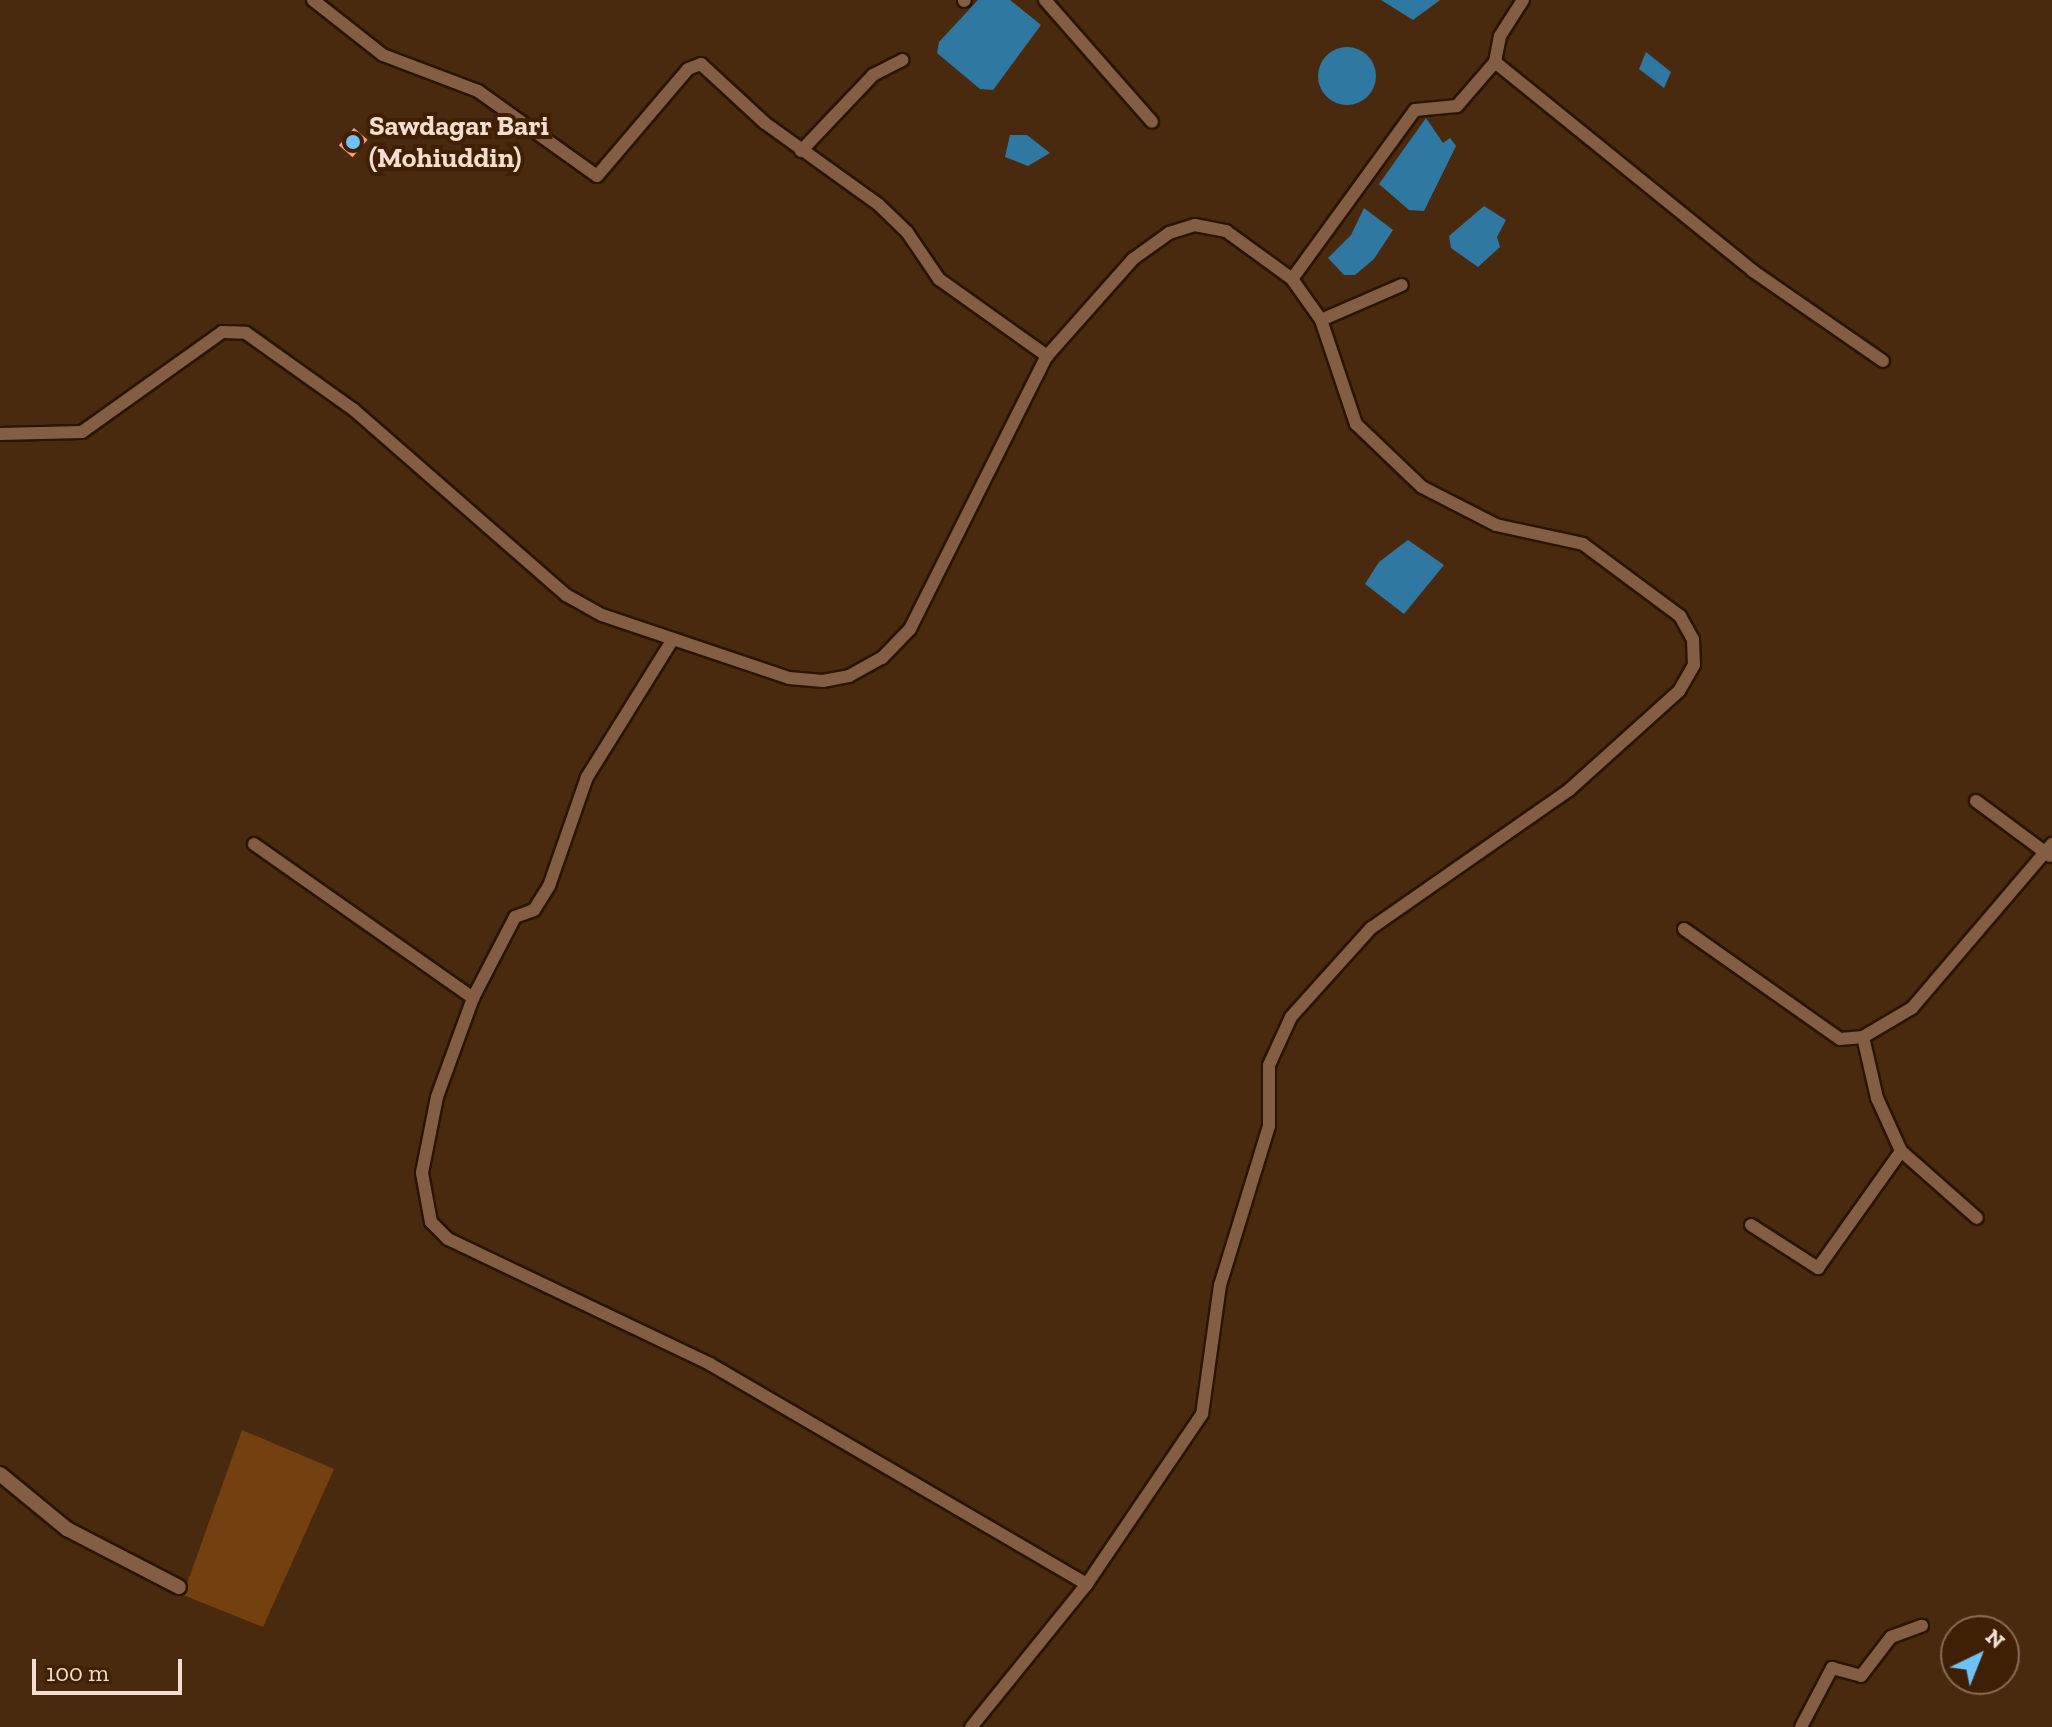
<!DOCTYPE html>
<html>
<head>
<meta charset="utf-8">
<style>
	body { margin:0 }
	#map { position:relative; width:2052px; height:1727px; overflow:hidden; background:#4a2a0f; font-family:"Zilla Slab",serif }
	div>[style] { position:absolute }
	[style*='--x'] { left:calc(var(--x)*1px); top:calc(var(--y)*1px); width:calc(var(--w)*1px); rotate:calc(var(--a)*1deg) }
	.green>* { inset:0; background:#754010 }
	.water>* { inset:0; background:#2e78a2 }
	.round { border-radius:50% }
	.building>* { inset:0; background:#fb9c80; transform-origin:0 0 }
	.roads { filter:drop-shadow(2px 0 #2b1402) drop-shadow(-2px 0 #2b1402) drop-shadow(0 2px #2b1402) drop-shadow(0 -2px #2b1402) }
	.minor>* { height:12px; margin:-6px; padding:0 6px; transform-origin:6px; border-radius:6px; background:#835e44 }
	.tertiary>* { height:14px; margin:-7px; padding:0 7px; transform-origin:7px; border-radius:7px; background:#835e44 }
	.dots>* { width:22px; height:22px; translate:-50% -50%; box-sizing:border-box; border:4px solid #3f2004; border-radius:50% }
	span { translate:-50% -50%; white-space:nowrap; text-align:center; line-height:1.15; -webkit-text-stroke:8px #3f2004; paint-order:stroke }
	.poi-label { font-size:28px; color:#f3decf; font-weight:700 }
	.left { translate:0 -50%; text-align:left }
	.north { position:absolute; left:1940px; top:1615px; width:80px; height:80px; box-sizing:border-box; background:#3f2004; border:2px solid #876c55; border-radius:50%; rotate:43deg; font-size:22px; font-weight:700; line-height:32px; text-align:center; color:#f3decf }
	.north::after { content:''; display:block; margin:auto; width:28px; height:36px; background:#6fc2f4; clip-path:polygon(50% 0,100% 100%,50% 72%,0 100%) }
	.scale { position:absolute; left:32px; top:1659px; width:150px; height:36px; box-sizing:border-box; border:4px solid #f3decf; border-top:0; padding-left:10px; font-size:24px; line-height:28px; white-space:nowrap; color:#f3decf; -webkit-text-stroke:6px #3f2004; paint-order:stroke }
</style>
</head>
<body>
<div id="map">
	<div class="green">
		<i style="clip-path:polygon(242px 1430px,334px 1469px,263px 1627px,183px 1595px)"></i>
	</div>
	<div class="water">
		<i style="clip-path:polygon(978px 0,1010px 0,1041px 25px,993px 90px,980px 89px,937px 53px,939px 42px)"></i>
		<i style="clip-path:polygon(1381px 0,1440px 0,1413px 20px)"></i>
		<i class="round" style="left:1318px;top:47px;width:58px;height:58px"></i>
		<i style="clip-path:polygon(1646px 52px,1671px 72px,1664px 88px,1639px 69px)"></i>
		<i style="clip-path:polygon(1426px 118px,1443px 143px,1450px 138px,1456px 146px,1424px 211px,1409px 210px,1379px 184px)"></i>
		<i style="clip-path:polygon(1010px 135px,1027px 135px,1050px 153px,1028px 166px,1005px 157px)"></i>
		<i style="clip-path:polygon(1484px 206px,1506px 220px,1497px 237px,1500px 247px,1478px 267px,1451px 248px,1449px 236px)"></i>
		<i style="clip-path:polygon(1364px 208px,1393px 230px,1374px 259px,1355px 275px,1344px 275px,1328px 258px,1351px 235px)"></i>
		<i style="clip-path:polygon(1408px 540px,1444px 565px,1404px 614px,1365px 584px,1379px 562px)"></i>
	</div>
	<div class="building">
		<i style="left:354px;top:128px;width:18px;height:23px;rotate:41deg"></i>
	</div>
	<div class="roads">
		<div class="minor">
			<i style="--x:313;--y:0;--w:89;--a:38.2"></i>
			<i style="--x:383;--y:55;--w:102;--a:20.8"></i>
			<i style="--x:478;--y:91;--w:146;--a:35.5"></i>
			<i style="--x:597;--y:176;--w:140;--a:-49.6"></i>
			<i style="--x:688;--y:69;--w:14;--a:-21"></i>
			<i style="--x:701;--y:64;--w:87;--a:42.7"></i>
			<i style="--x:765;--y:123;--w:140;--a:35.7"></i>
			<i style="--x:879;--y:205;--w:39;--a:44"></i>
			<i style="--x:907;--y:232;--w:57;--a:55.8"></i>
			<i style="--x:939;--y:279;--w:133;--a:35.5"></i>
			<i style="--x:1045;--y:0;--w:162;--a:48.7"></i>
			<i style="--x:1523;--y:0;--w:43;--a:122.6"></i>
			<i style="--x:1500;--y:36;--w:26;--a:101"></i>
			<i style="--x:1495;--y:62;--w:332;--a:39"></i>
			<i style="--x:1753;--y:271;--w:158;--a:34.7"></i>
			<i style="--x:964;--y:1;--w:1;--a:-45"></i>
			<i style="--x:801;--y:151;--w:105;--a:-46.5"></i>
			<i style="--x:873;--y:75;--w:33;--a:-27"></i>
			<i style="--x:1292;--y:279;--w:209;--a:-54"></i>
			<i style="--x:1415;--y:110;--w:42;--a:-5.4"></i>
			<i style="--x:1457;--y:106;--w:58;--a:-49.2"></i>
			<i style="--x:1321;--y:320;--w:88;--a:-23.4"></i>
			<i style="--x:0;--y:434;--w:82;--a:-1.4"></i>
			<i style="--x:82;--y:432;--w:172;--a:-35.5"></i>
			<i style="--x:222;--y:332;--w:24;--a:2"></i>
			<i style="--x:246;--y:333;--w:133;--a:35.5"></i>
			<i style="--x:354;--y:410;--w:281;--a:41.1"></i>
			<i style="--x:566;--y:595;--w:41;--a:29.1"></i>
			<i style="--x:602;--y:615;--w:197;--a:18.6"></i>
			<i style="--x:789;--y:678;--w:34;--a:5"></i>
			<i style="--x:823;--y:681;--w:26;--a:-11"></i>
			<i style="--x:849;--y:676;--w:38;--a:-29"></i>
			<i style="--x:882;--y:658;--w:40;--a:-46"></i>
			<i style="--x:910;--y:629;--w:305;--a:-63.4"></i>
			<i style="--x:1047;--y:356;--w:130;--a:-48.4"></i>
			<i style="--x:1133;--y:259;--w:44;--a:-35.8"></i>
			<i style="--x:1169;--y:233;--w:27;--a:-17"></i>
			<i style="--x:1195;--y:225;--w:32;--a:11"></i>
			<i style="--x:1226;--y:231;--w:82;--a:36"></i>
			<i style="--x:1292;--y:279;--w:50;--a:54.7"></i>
			<i style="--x:1321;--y:320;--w:110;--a:71.4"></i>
			<i style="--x:1356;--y:424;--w:91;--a:43.7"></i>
			<i style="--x:1422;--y:487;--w:83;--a:27.2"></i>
			<i style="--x:1496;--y:525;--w:89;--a:12.3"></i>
			<i style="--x:1583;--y:544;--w:121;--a:36.6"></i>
			<i style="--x:1680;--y:616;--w:26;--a:61"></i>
			<i style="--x:1693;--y:639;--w:26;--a:88"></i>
			<i style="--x:1694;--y:665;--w:30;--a:120"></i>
			<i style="--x:1679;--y:691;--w:148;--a:138"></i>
			<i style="--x:1569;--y:790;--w:241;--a:145.1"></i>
			<i style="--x:1371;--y:928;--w:120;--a:132"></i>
			<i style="--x:1291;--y:1017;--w:53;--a:114.6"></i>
			<i style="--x:1269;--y:1065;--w:61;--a:90"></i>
			<i style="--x:1269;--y:1126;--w:166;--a:107.1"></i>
			<i style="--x:1220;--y:1285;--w:130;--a:97.9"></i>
			<i style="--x:1202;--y:1414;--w:205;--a:124.1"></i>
			<i style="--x:1087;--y:1584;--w:184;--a:129"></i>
			<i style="--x:673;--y:639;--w:163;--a:121.9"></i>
			<i style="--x:587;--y:777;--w:115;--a:109.2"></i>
			<i style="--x:549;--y:886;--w:28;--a:122"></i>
			<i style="--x:534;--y:910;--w:20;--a:160"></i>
			<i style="--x:515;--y:917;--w:91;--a:117.4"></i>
			<i style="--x:473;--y:998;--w:105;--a:110"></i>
			<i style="--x:437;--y:1097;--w:77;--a:101.2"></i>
			<i style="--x:422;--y:1173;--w:50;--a:79.6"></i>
			<i style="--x:431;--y:1222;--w:24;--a:45"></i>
			<i style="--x:448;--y:1239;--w:290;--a:25.5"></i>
			<i style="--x:710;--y:1364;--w:436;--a:30.3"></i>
			<i style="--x:1976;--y:801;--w:92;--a:36.6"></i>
			<i style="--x:254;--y:844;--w:268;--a:35.1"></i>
			<i style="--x:1684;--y:929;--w:191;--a:35.2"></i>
			<i style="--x:1840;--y:1039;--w:23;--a:-5"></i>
			<i style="--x:1863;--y:1037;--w:57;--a:-30.6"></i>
			<i style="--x:1912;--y:1008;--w:216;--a:-49.5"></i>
			<i style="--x:1863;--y:1037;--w:63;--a:77.1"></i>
			<i style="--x:1877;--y:1098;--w:58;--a:65.6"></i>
			<i style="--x:1901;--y:1151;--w:101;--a:41.4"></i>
			<i style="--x:1751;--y:1225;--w:80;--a:32.7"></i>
			<i style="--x:1818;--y:1268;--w:143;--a:-54.6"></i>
			<i style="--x:1801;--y:1727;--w:67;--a:-62.3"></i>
			<i style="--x:1832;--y:1668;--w:30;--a:15"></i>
			<i style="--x:1861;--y:1676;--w:49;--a:-52.4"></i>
			<i style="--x:1891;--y:1637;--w:33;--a:-20"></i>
		</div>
		<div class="tertiary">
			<i style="--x:0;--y:1474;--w:87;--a:39.4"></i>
			<i style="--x:67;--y:1529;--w:126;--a:27.4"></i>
		</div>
	</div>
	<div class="dots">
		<i style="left:353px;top:142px;background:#6fc2f4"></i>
	</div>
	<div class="poi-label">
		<span class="left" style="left:369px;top:142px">Sawdagar Bari<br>(Mohiuddin)</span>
	</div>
	<div class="north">N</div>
	<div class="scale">100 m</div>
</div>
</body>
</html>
